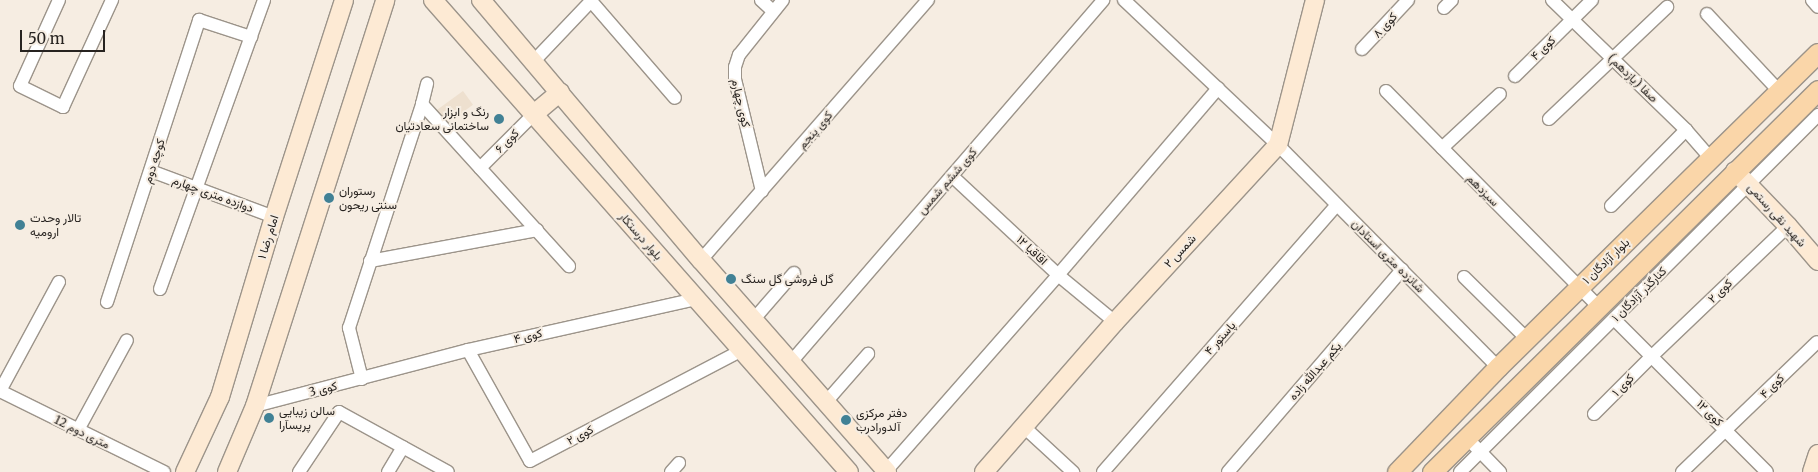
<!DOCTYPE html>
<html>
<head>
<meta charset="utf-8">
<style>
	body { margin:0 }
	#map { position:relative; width:1818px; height:472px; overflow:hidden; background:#f6ede2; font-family:Merriweather,Vazirmatn,serif }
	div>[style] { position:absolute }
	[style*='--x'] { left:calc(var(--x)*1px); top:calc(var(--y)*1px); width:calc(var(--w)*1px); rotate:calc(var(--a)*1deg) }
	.built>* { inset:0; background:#eee0cf; transform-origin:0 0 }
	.roads { filter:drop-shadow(1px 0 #9c948a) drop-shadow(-1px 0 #9c948a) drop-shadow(0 1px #9c948a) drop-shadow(0 -1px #9c948a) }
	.street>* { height:12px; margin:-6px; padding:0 6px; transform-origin:6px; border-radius:6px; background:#fff }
	.secondary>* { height:18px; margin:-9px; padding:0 9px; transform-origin:9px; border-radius:9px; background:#fdead4 }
	.primary>* { height:19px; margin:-9.5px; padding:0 9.5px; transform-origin:9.5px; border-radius:9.5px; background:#fad6a9 }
	.dots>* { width:14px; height:14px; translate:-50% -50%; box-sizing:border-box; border:2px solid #f6ede2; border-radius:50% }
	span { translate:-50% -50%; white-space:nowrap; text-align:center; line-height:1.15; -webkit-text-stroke:4px #f6ede2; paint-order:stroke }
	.street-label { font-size:12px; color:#272320 }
	.poi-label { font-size:12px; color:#272320 }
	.right { translate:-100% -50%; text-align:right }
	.left { translate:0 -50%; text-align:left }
	.scale { position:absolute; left:20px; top:30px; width:85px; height:22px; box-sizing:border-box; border:2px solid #272320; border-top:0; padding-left:6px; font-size:15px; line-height:18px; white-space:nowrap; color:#272320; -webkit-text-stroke:4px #f6ede2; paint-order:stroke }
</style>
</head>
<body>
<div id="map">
	<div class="built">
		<i style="left:463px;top:91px;width:17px;height:37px;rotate:54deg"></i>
	</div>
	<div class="roads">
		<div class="street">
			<i style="--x:59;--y:0;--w:94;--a:114.4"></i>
			<i style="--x:20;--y:86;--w:48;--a:26"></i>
			<i style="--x:63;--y:107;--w:118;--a:-65.4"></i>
			<i style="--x:761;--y:0;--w:16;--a:43"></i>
			<i style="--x:1124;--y:0;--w:212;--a:43.3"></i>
			<i style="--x:1278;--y:145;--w:313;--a:45.3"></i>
			<i style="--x:1552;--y:0;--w:187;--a:44.1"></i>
			<i style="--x:1686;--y:130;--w:38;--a:49"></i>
			<i style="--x:1812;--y:0;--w:9;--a:49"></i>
			<i style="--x:591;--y:1;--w:128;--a:49.1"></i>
			<i style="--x:1444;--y:8;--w:11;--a:-45"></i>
			<i style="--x:1707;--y:14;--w:105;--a:46.9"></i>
			<i style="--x:1362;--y:49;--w:67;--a:-46.8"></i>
			<i style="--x:534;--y:61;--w:84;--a:-46.4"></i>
			<i style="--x:1515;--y:76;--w:108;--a:-44.6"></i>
			<i style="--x:1386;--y:91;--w:305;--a:45.4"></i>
			<i style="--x:422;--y:104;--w:219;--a:47.8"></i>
			<i style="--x:1549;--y:119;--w:163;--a:-43.5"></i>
			<i style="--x:1442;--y:148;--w:79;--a:-43"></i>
			<i style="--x:480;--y:168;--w:76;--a:-45"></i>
			<i style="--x:151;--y:171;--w:131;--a:20.5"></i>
			<i style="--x:952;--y:176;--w:145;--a:43"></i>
			<i style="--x:1058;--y:275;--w:74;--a:39.5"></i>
			<i style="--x:762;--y:191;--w:115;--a:-103.6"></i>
			<i style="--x:735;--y:79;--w:12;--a:-90"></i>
			<i style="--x:735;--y:67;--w:13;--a:-72"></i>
			<i style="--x:739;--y:55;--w:70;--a:-51.3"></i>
			<i style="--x:1611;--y:206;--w:107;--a:-45.4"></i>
			<i style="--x:701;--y:260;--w:345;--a:-48.9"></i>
			<i style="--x:370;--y:261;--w:170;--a:-10.5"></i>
			<i style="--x:1464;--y:277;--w:88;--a:44.5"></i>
			<i style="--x:160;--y:289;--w:307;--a:-70.2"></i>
			<i style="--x:107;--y:302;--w:297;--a:-71.9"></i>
			<i style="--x:199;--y:20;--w:55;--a:18.1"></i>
			<i style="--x:754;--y:319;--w:61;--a:-49"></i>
			<i style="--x:1614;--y:319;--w:216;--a:45"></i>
			<i style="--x:468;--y:350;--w:127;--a:60.8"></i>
			<i style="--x:530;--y:461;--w:239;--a:-27.6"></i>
			<i style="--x:791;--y:362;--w:478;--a:-49.2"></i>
			<i style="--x:362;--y:379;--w:53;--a:-104.3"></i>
			<i style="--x:349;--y:328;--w:236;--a:-71.9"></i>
			<i style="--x:422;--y:104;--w:21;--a:-76"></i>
			<i style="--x:0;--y:391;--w:183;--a:26.3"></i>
			<i style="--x:0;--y:391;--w:124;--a:-61.6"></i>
			<i style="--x:826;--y:402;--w:64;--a:-48.8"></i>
			<i style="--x:255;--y:406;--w:220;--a:-14.7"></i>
			<i style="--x:468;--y:350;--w:234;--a:-12.6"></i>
			<i style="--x:1594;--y:414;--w:82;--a:-45"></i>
			<i style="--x:1652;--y:356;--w:188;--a:-43.7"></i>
			<i style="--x:1024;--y:427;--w:67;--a:42.6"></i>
			<i style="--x:78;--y:430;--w:102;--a:-61.4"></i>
			<i style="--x:1466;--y:437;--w:49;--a:45.8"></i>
			<i style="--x:886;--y:471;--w:261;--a:-48.7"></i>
			<i style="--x:1058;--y:275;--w:246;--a:-49.4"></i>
			<i style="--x:299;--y:472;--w:72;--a:-56.3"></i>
			<i style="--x:339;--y:412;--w:124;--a:28.8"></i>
			<i style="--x:388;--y:472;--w:29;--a:-59"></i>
			<i style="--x:671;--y:472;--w:12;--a:-48"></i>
			<i style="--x:1103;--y:472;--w:355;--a:-48.8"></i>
			<i style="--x:1228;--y:472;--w:267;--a:-49.3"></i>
			<i style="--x:1460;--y:472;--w:506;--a:-44.92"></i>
			<i style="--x:1682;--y:472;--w:187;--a:-43.9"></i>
		</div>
		<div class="secondary">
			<i style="--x:433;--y:0;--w:629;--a:48.61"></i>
			<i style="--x:481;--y:0;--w:341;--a:49.8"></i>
			<i style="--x:701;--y:260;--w:282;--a:48.7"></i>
			<i style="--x:534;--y:114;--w:34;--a:-40"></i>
			<i style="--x:1735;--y:171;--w:76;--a:46.1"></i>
			<i style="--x:1788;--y:226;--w:46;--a:49.4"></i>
			<i style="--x:185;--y:472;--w:83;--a:-65"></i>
			<i style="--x:220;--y:397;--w:188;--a:-73.3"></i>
			<i style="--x:274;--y:217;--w:228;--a:-72.1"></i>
			<i style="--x:227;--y:472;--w:72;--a:-67"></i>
			<i style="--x:255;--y:406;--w:426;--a:-72.2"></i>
			<i style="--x:984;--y:472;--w:199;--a:-48.9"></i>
			<i style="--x:1115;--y:322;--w:241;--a:-47.4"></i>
			<i style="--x:1278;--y:145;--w:150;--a:-75.7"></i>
			<i style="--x:1812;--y:472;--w:19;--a:-72"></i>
		</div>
		<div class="primary">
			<i style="--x:1397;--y:472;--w:146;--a:-46.1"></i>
			<i style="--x:1498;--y:367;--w:448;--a:-44.5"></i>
			<i style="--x:1432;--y:472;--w:543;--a:-44.7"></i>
		</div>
	</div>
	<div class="dots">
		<i style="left:499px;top:119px;background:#418195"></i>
		<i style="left:329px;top:198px;background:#418195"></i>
		<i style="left:20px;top:225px;background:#418195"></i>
		<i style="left:731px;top:279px;background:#418195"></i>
		<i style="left:269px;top:418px;background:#418195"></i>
		<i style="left:846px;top:420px;background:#418195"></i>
	</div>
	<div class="street-label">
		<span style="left:1385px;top:25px;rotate:-47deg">کوی ۸</span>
		<span style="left:1543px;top:48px;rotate:-44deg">کوی ۴</span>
		<span style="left:1633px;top:78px;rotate:44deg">صفا (یازدهم)</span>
		<span style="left:741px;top:103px;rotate:77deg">کوی چهارم</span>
		<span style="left:815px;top:130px;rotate:-49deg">کوی پنجم</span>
		<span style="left:507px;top:141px;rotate:-45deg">کوی ۶</span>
		<span style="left:154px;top:161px;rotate:-72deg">کوچه دوم</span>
		<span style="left:947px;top:181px;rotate:-49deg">کوی ششم شمس</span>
		<span style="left:1483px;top:190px;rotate:45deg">سیزدهم</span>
		<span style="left:213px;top:194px;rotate:20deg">دوازده متری چهارم</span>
		<span style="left:1777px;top:215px;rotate:48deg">شهید نقی رستمی</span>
		<span style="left:641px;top:236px;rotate:49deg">بلوار درستکار</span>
		<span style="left:268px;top:237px;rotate:-73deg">امام رضا ۱</span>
		<span style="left:1032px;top:250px;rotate:43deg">اقاقیا ۱۲</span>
		<span style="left:1180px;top:251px;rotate:-47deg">شمس ۲</span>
		<span style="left:1388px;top:256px;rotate:45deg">شانزده متری استادان</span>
		<span style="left:1606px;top:261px;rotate:-44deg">بلوار آزادگان ۱</span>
		<span style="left:1720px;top:291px;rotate:-44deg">کوی ۲</span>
		<span style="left:1639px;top:294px;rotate:-45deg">کنارگذر آزادگان ۱</span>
		<span style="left:528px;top:336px;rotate:-13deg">کوی ۴</span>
		<span style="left:1220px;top:338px;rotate:-49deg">پاستور ۴</span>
		<span style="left:1315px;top:371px;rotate:-49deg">یکم عبدالله زاده</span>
		<span style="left:1623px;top:385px;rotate:-46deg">کوی ۱</span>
		<span style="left:1772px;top:386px;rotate:-45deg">کوی ۴</span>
		<span style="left:323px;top:389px;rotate:-14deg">کوی 3</span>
		<span style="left:1710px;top:413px;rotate:45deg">کوی ۱۲</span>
		<span style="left:82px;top:432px;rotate:26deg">12 متری دوم</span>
		<span style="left:580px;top:435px;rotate:-28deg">کوی ۲</span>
	</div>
	<div class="poi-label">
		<span class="right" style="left:489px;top:119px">رنگ و ابزار<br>ساختمانی سعادتیان</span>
		<span class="left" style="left:339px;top:198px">رستوران<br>سنتی ریحون</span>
		<span class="left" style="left:30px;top:225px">تالار وحدت<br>ارومیه</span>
		<span class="left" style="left:741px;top:279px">گل فروشی گل سنگ</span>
		<span class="left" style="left:279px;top:418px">سالن زیبایی<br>پریسآرا</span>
		<span class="left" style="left:856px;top:420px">دفتر مرکزی<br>آلدورادرب</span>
	</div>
	<div class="scale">50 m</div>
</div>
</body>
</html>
